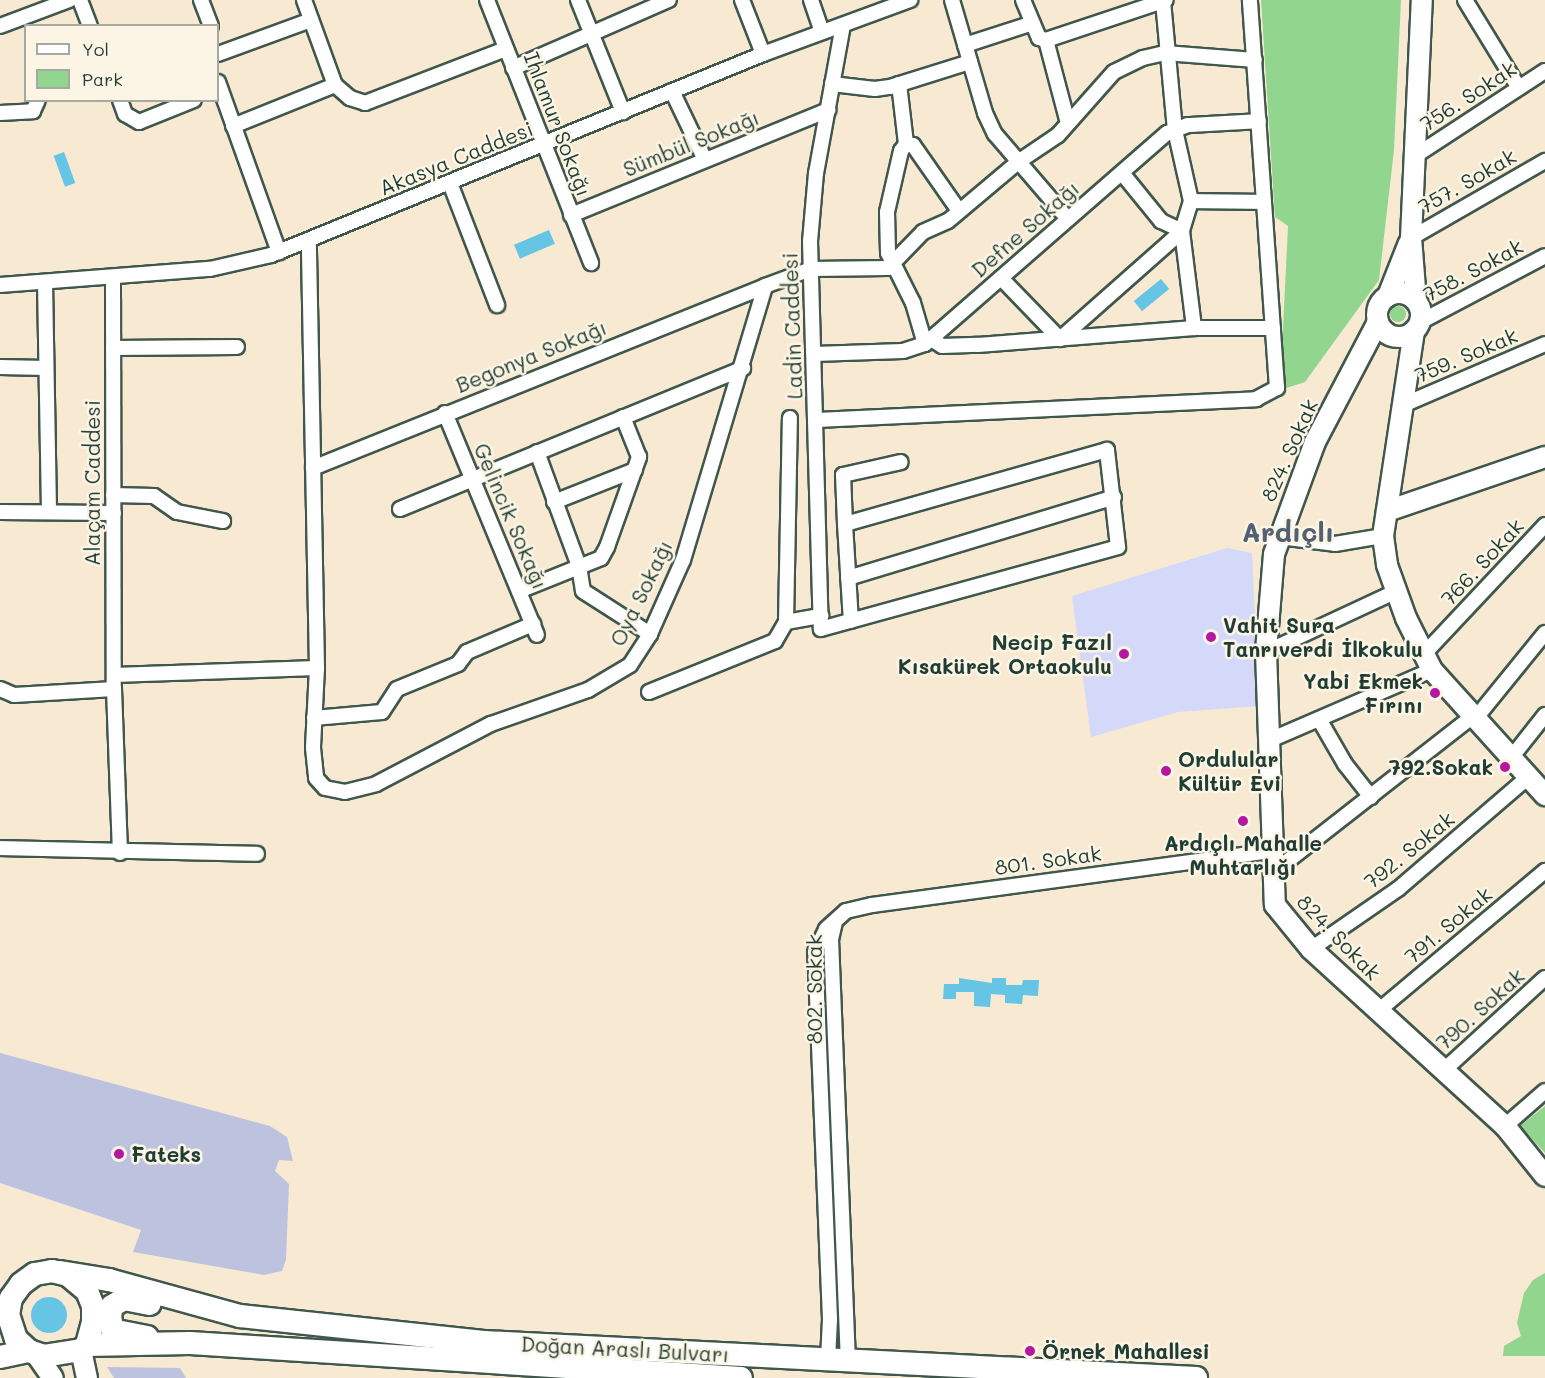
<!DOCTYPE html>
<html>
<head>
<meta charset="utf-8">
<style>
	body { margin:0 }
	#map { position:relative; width:1545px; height:1378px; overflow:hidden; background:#f8e9d2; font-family:Mali,sans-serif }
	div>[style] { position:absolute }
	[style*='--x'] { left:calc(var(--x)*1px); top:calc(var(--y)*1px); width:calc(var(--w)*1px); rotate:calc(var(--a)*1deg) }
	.built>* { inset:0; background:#d4d8f9 }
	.industrial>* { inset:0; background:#bdc3de }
	.green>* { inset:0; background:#91d58e }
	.round { border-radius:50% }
	.water>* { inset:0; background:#66c4e4; transform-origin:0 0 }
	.roads { filter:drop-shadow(2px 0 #40574c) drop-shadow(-2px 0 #40574c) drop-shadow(0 2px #40574c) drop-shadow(0 -2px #40574c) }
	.street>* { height:14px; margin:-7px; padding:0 7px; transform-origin:7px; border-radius:7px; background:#fff }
	.secondary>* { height:20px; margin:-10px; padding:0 10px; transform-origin:10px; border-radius:10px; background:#fff }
	.secondary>.ring { margin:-10px; padding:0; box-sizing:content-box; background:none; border:20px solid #fff; border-radius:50% }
	.primary>* { height:22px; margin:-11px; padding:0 11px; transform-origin:11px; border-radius:11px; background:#fff }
	.dots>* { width:16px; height:16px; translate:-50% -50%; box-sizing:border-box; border:3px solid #fcf5e5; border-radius:50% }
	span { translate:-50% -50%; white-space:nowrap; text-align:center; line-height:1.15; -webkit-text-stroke:5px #fcf5e5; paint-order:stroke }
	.street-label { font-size:21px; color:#1f3d34 }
	.poi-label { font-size:21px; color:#1f3d34; font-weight:700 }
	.left { translate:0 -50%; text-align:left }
	.right { translate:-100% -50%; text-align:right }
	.district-label { font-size:27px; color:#516171; font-weight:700 }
	.legend { position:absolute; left:24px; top:24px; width:195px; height:78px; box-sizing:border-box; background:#fcf5e5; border:2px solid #a4ab9e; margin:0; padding:8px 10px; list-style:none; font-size:18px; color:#1f3d34 }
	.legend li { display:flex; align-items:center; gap:12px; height:30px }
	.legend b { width:30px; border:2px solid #a4ab9e }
</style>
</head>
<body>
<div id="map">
	<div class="built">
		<i style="clip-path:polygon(1227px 548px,1252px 553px,1259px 706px,1178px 712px,1091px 737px,1072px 596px)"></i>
	</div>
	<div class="industrial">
		<i style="clip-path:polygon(0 1053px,270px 1126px,287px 1137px,293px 1161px,279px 1160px,275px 1171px,289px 1184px,286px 1260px,282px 1271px,264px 1275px,133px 1252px,141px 1230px,0 1183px)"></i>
		<i style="clip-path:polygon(107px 1367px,180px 1368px,186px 1378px,114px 1378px)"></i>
	</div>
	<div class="green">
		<i style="clip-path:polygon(1261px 0,1401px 0,1394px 150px,1379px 280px,1305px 382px,1280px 390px,1288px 226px,1275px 217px)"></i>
		<i class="round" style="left:1390px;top:306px;width:16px;height:16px"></i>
		<i style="clip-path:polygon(1545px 1106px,1545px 1153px,1520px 1126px)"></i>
		<i style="clip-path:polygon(1545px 1273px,1545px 1356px,1503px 1356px,1504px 1346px,1521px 1336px,1517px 1323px,1524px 1293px,1533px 1280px)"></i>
	</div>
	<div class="water">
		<i style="left:64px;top:152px;width:33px;height:11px;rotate:70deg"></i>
		<i style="left:549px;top:230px;width:15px;height:38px;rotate:67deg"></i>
		<i style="left:1161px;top:279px;width:13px;height:35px;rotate:51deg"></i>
		<i style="clip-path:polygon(959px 978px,992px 983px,992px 978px,1006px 978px,1006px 985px,1022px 985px,1023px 980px,1039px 980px,1038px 996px,1023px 995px,1022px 1004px,1005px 1003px,1005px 995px,991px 994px,990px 1007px,974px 1006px,974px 992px,956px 992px,956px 999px,943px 999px,944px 984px,959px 984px)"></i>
		<i class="round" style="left:31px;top:1297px;width:36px;height:36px"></i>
	</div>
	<div class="roads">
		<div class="street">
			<i style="--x:80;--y:0;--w:28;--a:69"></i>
			<i style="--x:201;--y:0;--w:28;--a:69"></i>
			<i style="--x:304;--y:0;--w:90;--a:70"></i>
			<i style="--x:335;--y:85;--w:20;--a:41"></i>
			<i style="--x:350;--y:98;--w:16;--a:18"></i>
			<i style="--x:365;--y:103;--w:151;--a:-21"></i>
			<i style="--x:487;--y:0;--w:283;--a:68.4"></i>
			<i style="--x:578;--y:0;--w:121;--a:68.1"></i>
			<i style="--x:742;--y:0;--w:58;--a:68.7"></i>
			<i style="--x:811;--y:0;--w:34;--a:71"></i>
			<i style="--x:952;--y:0;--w:118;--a:73.7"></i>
			<i style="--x:985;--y:113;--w:23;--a:65"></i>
			<i style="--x:995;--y:134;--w:111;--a:49.4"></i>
			<i style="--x:1023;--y:0;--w:41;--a:67.2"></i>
			<i style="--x:1039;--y:38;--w:7;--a:16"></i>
			<i style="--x:1046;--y:40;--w:126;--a:-18.4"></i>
			<i style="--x:1465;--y:0;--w:103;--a:58.5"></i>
			<i style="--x:1163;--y:1;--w:130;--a:84.7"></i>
			<i style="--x:1175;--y:130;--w:73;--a:77.3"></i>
			<i style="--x:1191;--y:201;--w:31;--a:107"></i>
			<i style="--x:1182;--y:231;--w:98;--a:82.9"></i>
			<i style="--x:843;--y:25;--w:150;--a:100.3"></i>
			<i style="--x:816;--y:173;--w:68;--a:95"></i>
			<i style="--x:810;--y:241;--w:388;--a:88.4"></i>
			<i style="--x:821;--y:629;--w:308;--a:-15.4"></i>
			<i style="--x:1118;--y:547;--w:98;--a:-96.5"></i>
			<i style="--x:1107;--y:450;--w:272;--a:164.2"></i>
			<i style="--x:845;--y:524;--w:49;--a:-92.3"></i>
			<i style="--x:843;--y:475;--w:59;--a:-12.6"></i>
			<i style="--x:0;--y:26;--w:74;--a:-20.6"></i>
			<i style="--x:1046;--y:40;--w:86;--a:75.2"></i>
			<i style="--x:965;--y:45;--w:71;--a:-17.9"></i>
			<i style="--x:218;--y:54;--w:99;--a:-20.1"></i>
			<i style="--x:513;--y:68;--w:170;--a:-23.6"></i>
			<i style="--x:218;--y:82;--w:181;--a:70.3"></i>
			<i style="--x:832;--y:84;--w:43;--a:6.6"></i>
			<i style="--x:875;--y:89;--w:15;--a:-8"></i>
			<i style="--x:890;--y:87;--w:84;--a:-17.4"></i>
			<i style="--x:899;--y:84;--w:60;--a:83.3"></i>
			<i style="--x:672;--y:91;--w:76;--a:64.4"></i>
			<i style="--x:120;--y:100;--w:15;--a:70"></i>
			<i style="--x:125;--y:114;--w:16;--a:30"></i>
			<i style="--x:139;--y:122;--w:59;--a:-21.8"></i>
			<i style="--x:0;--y:113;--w:33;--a:-3"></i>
			<i style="--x:33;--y:111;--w:12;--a:-66"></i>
			<i style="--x:233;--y:126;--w:110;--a:-21.9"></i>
			<i style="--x:1415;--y:156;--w:155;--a:-33.2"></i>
			<i style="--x:1122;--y:173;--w:62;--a:50.9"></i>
			<i style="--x:1161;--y:221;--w:23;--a:25"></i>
			<i style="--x:450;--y:183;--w:131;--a:68.9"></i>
			<i style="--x:1191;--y:201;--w:73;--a:0.8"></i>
			<i style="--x:571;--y:215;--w:278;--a:-22.2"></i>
			<i style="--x:1411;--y:238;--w:155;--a:-29.9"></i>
			<i style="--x:113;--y:278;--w:411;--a:89.9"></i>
			<i style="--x:1001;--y:278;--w:85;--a:46"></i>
			<i style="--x:1060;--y:339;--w:163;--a:-41.5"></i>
			<i style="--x:45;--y:282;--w:230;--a:89"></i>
			<i style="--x:0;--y:285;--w:211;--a:-4.4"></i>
			<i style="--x:210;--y:269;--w:63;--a:-12.9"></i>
			<i style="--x:271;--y:255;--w:531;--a:-22.22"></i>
			<i style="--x:763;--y:54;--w:157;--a:-20.2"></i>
			<i style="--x:1420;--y:322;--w:141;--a:-27.8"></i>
			<i style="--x:931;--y:339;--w:13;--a:32"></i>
			<i style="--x:942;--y:346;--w:36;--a:-2"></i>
			<i style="--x:978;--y:345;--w:217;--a:-4.5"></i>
			<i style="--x:1194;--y:328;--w:79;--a:0"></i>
			<i style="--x:925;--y:344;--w:43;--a:-106.3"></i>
			<i style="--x:913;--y:303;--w:56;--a:-116.6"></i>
			<i style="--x:888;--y:253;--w:41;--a:-91.4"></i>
			<i style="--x:887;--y:212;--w:63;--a:-77.1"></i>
			<i style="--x:901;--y:151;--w:9;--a:-54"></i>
			<i style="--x:906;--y:144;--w:7;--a:8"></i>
			<i style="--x:913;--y:145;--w:80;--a:55.1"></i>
			<i style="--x:113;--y:348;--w:124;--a:-0.5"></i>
			<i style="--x:814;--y:354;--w:89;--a:-1.9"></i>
			<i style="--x:903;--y:351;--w:23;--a:-18"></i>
			<i style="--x:925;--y:344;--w:321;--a:-41.1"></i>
			<i style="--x:1167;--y:133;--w:22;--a:-21"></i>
			<i style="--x:1188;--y:125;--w:71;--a:-3.2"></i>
			<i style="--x:0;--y:367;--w:46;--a:1.2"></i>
			<i style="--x:1403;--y:405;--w:155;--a:-23.2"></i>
			<i style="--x:445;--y:413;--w:240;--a:67.5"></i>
			<i style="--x:817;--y:420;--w:440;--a:-2.7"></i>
			<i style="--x:1256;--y:399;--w:24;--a:-28"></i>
			<i style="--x:1277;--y:388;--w:389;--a:-94"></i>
			<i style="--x:537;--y:452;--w:121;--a:69.8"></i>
			<i style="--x:579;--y:566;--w:25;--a:81"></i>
			<i style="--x:583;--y:591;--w:80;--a:32.7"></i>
			<i style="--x:313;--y:468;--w:487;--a:-21.9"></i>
			<i style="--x:113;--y:495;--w:41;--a:1.4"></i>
			<i style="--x:154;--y:496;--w:28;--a:35"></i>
			<i style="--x:177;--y:512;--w:47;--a:11.1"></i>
			<i style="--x:554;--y:502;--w:87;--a:-21.6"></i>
			<i style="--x:400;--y:509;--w:371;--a:-22.3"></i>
			<i style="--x:0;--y:512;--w:114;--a:0.5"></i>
			<i style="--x:845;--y:524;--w:97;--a:86.5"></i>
			<i style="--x:1279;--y:537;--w:56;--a:7.1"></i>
			<i style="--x:1335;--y:544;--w:49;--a:-9.5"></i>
			<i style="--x:848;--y:578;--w:278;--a:-16.9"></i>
			<i style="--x:519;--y:591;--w:88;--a:-21.9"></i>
			<i style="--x:601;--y:558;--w:13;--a:-61"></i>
			<i style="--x:607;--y:547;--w:96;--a:-70.4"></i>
			<i style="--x:639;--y:457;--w:43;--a:-111.8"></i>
			<i style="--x:786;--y:622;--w:204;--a:-88.9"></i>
			<i style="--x:1266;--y:652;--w:145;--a:-25"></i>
			<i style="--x:1424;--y:654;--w:177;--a:-46.8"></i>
			<i style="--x:317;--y:668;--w:80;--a:92.9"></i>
			<i style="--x:313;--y:748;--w:30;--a:84"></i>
			<i style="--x:316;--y:778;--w:13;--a:48"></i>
			<i style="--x:325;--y:788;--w:20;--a:11"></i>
			<i style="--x:345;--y:792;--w:32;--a:-14"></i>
			<i style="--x:376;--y:784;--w:130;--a:-27.6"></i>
			<i style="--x:491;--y:724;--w:103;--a:-19.3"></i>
			<i style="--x:588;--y:690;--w:49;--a:-30.8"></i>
			<i style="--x:630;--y:665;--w:37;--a:-57"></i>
			<i style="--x:650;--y:634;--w:81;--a:-66"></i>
			<i style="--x:683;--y:560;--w:286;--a:-73.3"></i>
			<i style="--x:765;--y:286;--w:49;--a:-20.3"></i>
			<i style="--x:811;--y:269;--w:77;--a:-0.7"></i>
			<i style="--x:888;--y:268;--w:50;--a:-45.8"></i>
			<i style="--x:923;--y:232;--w:27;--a:-24"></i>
			<i style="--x:948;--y:221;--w:92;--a:-40.1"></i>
			<i style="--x:1018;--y:162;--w:48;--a:-34"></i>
			<i style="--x:1058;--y:135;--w:84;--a:-48.4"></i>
			<i style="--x:1114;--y:72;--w:32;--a:-26"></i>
			<i style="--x:1143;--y:58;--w:23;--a:-13"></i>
			<i style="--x:1165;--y:53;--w:90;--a:4.4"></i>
			<i style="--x:114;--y:675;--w:203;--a:-2"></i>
			<i style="--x:317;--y:668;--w:428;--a:-91.1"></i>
			<i style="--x:0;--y:689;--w:15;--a:23"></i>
			<i style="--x:14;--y:695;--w:100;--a:-3.4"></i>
			<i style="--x:114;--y:689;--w:164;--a:87.9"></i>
			<i style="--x:649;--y:692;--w:136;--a:-22"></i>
			<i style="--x:775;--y:641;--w:22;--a:-60"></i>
			<i style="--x:786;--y:622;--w:36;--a:-10"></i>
			<i style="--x:314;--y:718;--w:68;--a:-5"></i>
			<i style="--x:382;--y:712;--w:27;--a:-57"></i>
			<i style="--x:397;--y:689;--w:66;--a:-22.3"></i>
			<i style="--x:458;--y:664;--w:15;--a:-53"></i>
			<i style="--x:467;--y:652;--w:72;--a:-23"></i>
			<i style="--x:1319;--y:719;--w:52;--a:60"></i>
			<i style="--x:1345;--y:764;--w:42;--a:51.8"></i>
			<i style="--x:1475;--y:719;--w:111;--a:-50.9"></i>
			<i style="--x:1270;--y:740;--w:176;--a:-23.4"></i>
			<i style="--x:1511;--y:758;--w:55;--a:-51.7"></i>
			<i style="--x:0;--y:848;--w:257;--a:1.3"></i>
			<i style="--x:1272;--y:867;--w:14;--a:-17"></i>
			<i style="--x:1285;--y:863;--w:239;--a:-38"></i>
			<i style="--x:835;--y:922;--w:17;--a:103"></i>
			<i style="--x:831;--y:939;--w:422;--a:87.7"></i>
			<i style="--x:1311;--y:949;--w:106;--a:-34.6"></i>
			<i style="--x:1398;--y:889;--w:172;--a:-40.7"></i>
			<i style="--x:1378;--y:1011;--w:218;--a:-40"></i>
			<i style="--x:1443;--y:1071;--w:138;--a:-42.4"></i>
			<i style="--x:1505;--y:1126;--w:53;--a:-41.2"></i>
			<i style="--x:828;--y:1359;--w:40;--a:-87.1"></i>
			<i style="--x:830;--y:1319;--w:367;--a:-92.3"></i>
			<i style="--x:815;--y:952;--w:25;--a:-64"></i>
			<i style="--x:826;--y:929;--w:27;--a:-42"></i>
			<i style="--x:846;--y:911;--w:27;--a:-13"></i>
			<i style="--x:872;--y:905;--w:402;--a:-7.7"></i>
		</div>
		<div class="secondary">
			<i class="ring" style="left:1377px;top:293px;width:24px;height:24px"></i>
			<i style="--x:1388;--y:296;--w:57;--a:-68.4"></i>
			<i style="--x:1416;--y:301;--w:63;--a:-94.5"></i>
			<i style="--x:1411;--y:238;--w:238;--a:-87.4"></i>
			<i style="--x:1378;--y:322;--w:136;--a:117.7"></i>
			<i style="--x:1315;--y:442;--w:119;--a:110.1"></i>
			<i style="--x:1274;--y:554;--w:98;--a:94.7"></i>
			<i style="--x:1266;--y:652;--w:253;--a:88"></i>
			<i style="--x:1275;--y:905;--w:57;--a:50.7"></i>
			<i style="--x:1311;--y:949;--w:263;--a:42.4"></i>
			<i style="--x:1505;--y:1126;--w:64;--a:51.3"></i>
			<i style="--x:1414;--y:331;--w:207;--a:98.6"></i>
			<i style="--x:1383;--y:536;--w:29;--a:82"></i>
			<i style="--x:1387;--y:565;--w:56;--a:70.3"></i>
			<i style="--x:1406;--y:618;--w:58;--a:63.4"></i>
			<i style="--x:1432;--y:670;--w:169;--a:47.9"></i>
			<i style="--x:1387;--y:511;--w:167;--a:-18.9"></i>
			<i style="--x:81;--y:1350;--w:29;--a:78"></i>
			<i style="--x:36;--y:1354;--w:29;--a:55"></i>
		</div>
		<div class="primary">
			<i style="--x:52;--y:1271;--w:16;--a:14"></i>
			<i style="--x:68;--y:1275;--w:25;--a:40"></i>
			<i style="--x:87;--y:1291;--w:16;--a:68"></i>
			<i style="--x:93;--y:1306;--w:16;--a:90"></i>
			<i style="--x:93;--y:1322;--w:24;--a:105"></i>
			<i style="--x:87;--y:1345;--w:8;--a:140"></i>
			<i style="--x:81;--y:1350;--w:37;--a:171"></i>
			<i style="--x:44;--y:1356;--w:16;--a:-162"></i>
			<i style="--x:29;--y:1351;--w:18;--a:-137"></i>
			<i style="--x:16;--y:1339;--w:25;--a:-108"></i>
			<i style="--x:8;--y:1315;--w:17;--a:-80"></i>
			<i style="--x:11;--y:1298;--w:17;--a:-54"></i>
			<i style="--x:21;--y:1284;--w:17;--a:-36"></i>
			<i style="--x:35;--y:1274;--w:17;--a:-10"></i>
			<i style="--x:60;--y:1272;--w:50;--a:9.3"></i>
			<i style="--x:109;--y:1280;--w:136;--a:15.4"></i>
			<i style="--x:240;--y:1316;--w:245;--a:6.1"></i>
			<i style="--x:484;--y:1342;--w:713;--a:2.89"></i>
			<i style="--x:147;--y:1337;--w:31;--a:-169"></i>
			<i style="--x:117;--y:1331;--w:6;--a:-149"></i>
			<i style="--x:112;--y:1328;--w:12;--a:-99"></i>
			<i style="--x:110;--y:1316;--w:10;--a:-79"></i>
			<i style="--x:112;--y:1306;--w:14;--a:-30"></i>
			<i style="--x:124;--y:1299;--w:26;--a:11"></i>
			<i style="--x:87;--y:1345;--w:103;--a:-1.1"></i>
			<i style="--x:190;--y:1343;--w:552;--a:3.63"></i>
			<i style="--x:0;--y:1357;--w:30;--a:-12"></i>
		</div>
	</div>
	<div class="dots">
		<i style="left:1211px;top:637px;background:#b5179e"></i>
		<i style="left:1124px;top:654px;background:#b5179e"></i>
		<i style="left:1435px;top:693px;background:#b5179e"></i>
		<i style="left:1505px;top:767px;background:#b5179e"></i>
		<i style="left:1166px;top:771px;background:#b5179e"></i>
		<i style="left:1243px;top:821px;background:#b5179e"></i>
		<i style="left:119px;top:1154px;background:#b5179e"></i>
		<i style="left:1030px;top:1351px;background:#b5179e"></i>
	</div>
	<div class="street-label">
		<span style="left:1468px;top:96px;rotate:-33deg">756. Sokak</span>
		<span style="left:558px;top:124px;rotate:69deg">Ihlamur Sokağı</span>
		<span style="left:691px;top:143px;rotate:-22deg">Sümbül Sokağı</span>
		<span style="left:456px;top:158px;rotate:-22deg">Akasya Caddesi</span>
		<span style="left:1467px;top:181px;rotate:-30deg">757. Sokak</span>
		<span style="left:1025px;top:229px;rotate:-41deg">Defne Sokağı</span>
		<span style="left:1473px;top:270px;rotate:-28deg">758. Sokak</span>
		<span style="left:792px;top:326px;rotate:-92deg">Ladin Caddesi</span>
		<span style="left:1466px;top:355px;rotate:-23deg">759. Sokak</span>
		<span style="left:531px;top:356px;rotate:-22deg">Begonya Sokağı</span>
		<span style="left:1289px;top:450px;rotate:-66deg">824. Sokak</span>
		<span style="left:92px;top:483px;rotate:-90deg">Alaçam Caddesi</span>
		<span style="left:511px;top:516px;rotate:67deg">Gelincik Sokağı</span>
		<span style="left:1482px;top:562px;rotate:-47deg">766. Sokak</span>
		<span style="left:641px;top:593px;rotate:-64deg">Oya Sokağı</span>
		<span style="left:1409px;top:850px;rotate:-39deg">792. Sokak</span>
		<span style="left:1048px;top:860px;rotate:-8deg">801. Sokak</span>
		<span style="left:1448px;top:925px;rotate:-40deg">791. Sokak</span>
		<span style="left:1339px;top:937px;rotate:46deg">824. Sokak</span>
		<span style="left:814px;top:989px;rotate:-90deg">802. Sokak</span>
		<span style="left:1480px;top:1009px;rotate:-42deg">790. Sokak</span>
		<span style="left:625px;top:1349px;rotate:3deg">Doğan Araslı Bulvarı</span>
	</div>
	<div class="poi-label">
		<span class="left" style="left:1223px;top:637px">Vahit Sura<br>Tanrıverdi İlkokulu</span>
		<span class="right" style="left:1112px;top:654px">Necip Fazıl<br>Kısakürek Ortaokulu</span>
		<span class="right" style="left:1423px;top:693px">Yabi Ekmek<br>Fırını</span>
		<span class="left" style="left:1178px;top:771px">Ordulular<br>Kültür Evi</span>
		<span class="right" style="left:1493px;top:767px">792.Sokak</span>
		<span style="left:1243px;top:855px">Ardıçlı Mahalle<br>Muhtarlığı</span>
		<span class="left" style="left:131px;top:1154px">Fateks</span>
		<span class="left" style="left:1042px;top:1351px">Örnek Mahallesi</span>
	</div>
	<div class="district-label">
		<span style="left:1288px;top:532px">Ardıçlı</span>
	</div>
	<ul class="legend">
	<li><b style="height:8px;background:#fff"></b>Yol</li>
	<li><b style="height:16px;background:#91d58e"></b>Park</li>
	</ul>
</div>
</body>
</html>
